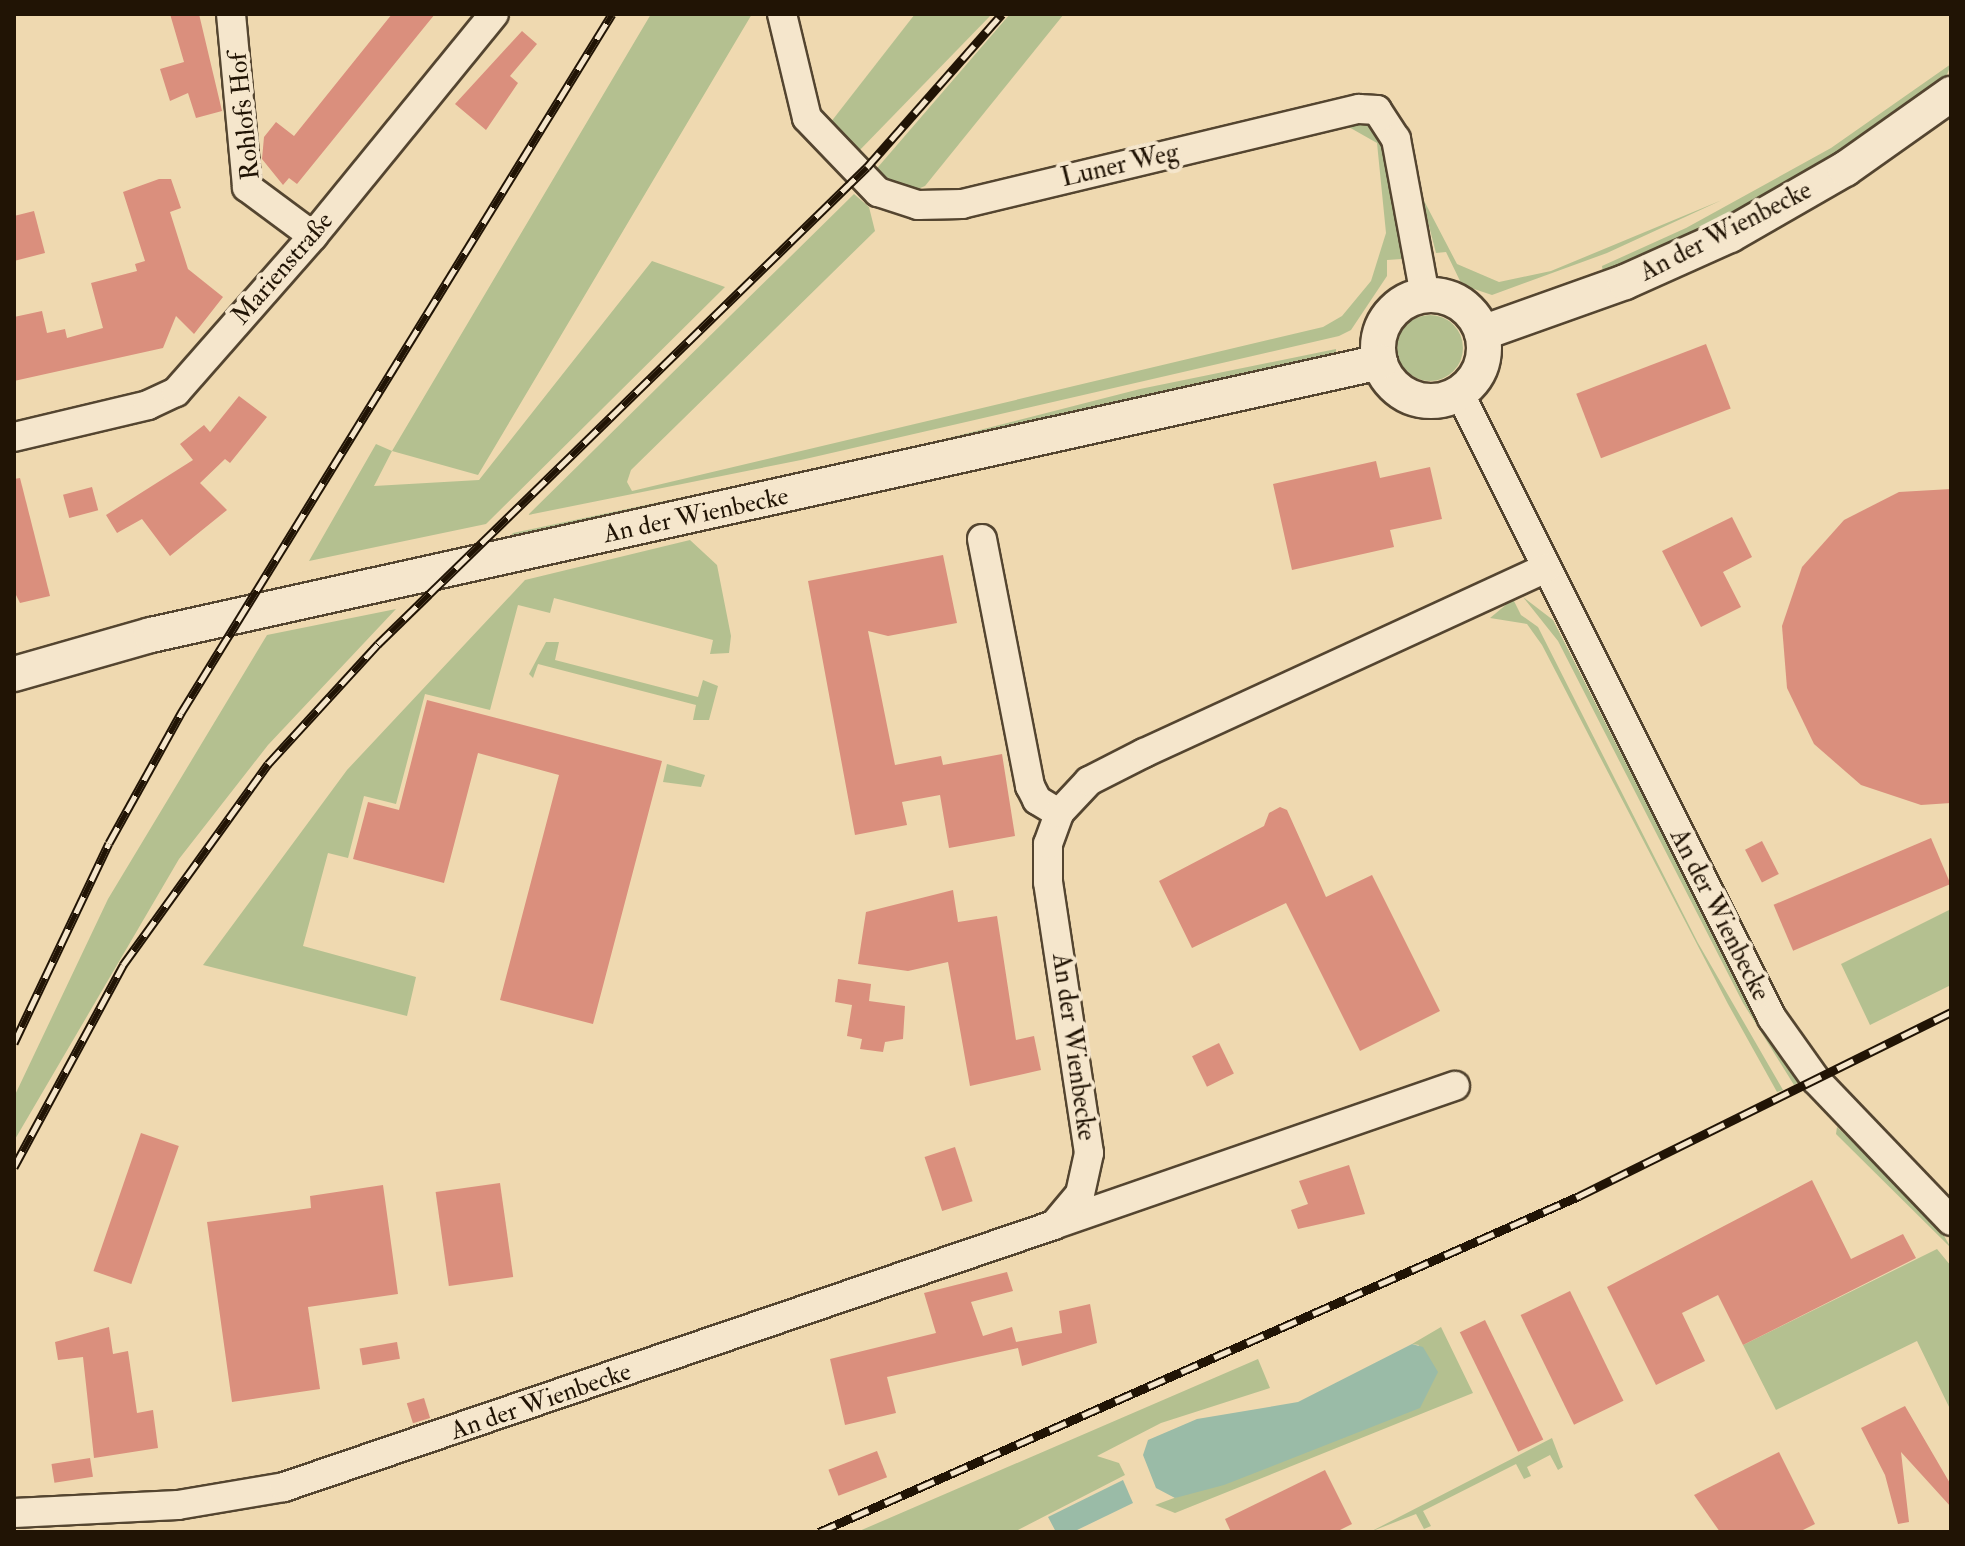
<!DOCTYPE html>
<html>
<head>
<meta charset="utf-8">
<style>
	body { margin:0 }
	#map { position:relative; width:1965px; height:1546px; overflow:hidden; background:#efd9b0; font-family:"IM FELL Double Pica",serif }
	div>[style] { position:absolute }
	[style*='--x'] { left:calc(var(--x)*1px); top:calc(var(--y)*1px); width:calc(var(--w)*1px); rotate:calc(var(--a)*1deg) }
	.green>* { inset:0; background:#b4c090 }
	.round { border-radius:50% }
	.water>* { inset:0; background:#9abba7 }
	.building>* { inset:0; background:#da8f7d; transform-origin:0 0 }
	.roads { filter:drop-shadow(2px 0 #544530) drop-shadow(-2px 0 #544530) drop-shadow(0 2px #544530) drop-shadow(0 -2px #544530) }
	.minor>* { height:28px; margin:-14px; padding:0 14px; transform-origin:14px; border-radius:14px; background:#f5e6cc }
	.tertiary>* { height:34px; margin:-17px; padding:0 17px; transform-origin:17px; border-radius:17px; background:#f5e6cc }
	.tertiary>.ring { margin:-17px; padding:0; box-sizing:content-box; background:none; border:34px solid #f5e6cc; border-radius:50% }
	.rail>* { height:9px; margin-top:-4.5px; transform-origin:0; background:repeating-linear-gradient(90deg,#f5e6cc 0 18px,#211405 0 36px); box-sizing:border-box; border-block:2px solid #211405 }
	span { translate:-50% -50%; white-space:nowrap; text-align:center; line-height:1.15; -webkit-text-stroke:8px #f5e6cc; paint-order:stroke }
	.street-label { font-size:26px; color:#211405 }
	.frame { position:absolute; inset:0; border:16px solid #211405; pointer-events:none }
</style>
</head>
<body>
<div id="map">
	<div class="green">
		<i style="clip-path:polygon(651px 14px,752px 14px,478px 475px,392px 451px,374px 486px,479px 480px,652px 261px,725px 287px,486px 524px,309px 561px,376px 444px,392px 451px)"></i>
		<i style="clip-path:polygon(915px 14px,992px 14px,856px 154px,827px 127px)"></i>
		<i style="clip-path:polygon(1010px 14px,1064px 14px,925px 186px,913px 191px,872px 174px)"></i>
		<i style="clip-path:polygon(1951px 64px,1945px 80px,1832px 156px,1704px 228px,1603px 273px,1602px 266px,1686px 228px,1831px 148px)"></i>
		<i style="clip-path:polygon(1350px 119px,1369px 123px,1386px 149px,1402px 259px,1387px 260px,1387px 276px,1351px 330px,1339px 336px,801px 460px,528px 515px,854px 194px,869px 207px,875px 231px,631px 470px,627px 482px,632px 491px,1323px 327px,1342px 316px,1371px 281px,1386px 233px,1377px 143px,1347px 126px)"></i>
		<i style="clip-path:polygon(1421px 195px,1457px 264px,1499px 282px,1551px 271px,1722px 200px,1607px 253px,1492px 295px,1462px 285px,1446px 252px,1436px 253px)"></i>
		<i class="round" style="left:1397px;top:315px;width:66px;height:66px"></i>
		<i style="clip-path:polygon(1336px 349px,1336px 355px,506px 540px,513px 533px,878px 456px,1140px 389px)"></i>
		<i style="clip-path:polygon(690px 540px,717px 565px,731px 636px,729px 653px,710px 654px,713px 640px,554px 598px,550px 613px,518px 605px,490px 710px,425px 694px,396px 804px,364px 796px,348px 858px,328px 853px,303px 946px,416px 977px,407px 1016px,203px 965px,347px 770px,525px 580px)"></i>
		<i style="clip-path:polygon(1523px 597px,1553px 620px,1724px 956px,1799px 1082px,1794px 1085px,1743px 1003px,1558px 641px)"></i>
		<i style="clip-path:polygon(1513px 599px,1521px 615px,1538px 627px,1698px 943px,1783px 1090px,1777px 1092px,1728px 1004px,1542px 645px,1527px 624px,1490px 618px)"></i>
		<i style="clip-path:polygon(396px 609px,268px 745px,179px 859px,14px 1141px,14px 1097px,108px 899px,267px 635px)"></i>
		<i style="clip-path:polygon(546px 642px,559px 642px,555px 660px,698px 697px,703px 680px,718px 686px,709px 720px,693px 720px,696px 705px,538px 664px,533px 678px,529px 674px)"></i>
		<i style="clip-path:polygon(667px 764px,705px 775px,701px 787px,663px 782px)"></i>
		<i style="clip-path:polygon(1951px 909px,1951px 985px,1870px 1025px,1841px 964px)"></i>
		<i style="clip-path:polygon(1837px 1127px,1934px 1218px,1951px 1248px,1836px 1134px)"></i>
		<i style="clip-path:polygon(1937px 1249px,1951px 1266px,1951px 1411px,1917px 1341px,1776px 1410px,1743px 1345px)"></i>
		<i style="clip-path:polygon(1441px 1327px,1473px 1393px,1175px 1513px,1155px 1505px,1362px 1429px,1419px 1345px,1412px 1344px)"></i>
		<i style="clip-path:polygon(1258px 1359px,1270px 1388px,1161px 1423px,1097px 1456px,1119px 1463px,1125px 1475px,1014px 1532px,857px 1532px)"></i>
		<i style="clip-path:polygon(1552px 1438px,1563px 1467px,1558px 1470px,1550px 1455px,1527px 1467px,1531px 1476px,1524px 1479px,1516px 1464px,1423px 1511px,1431px 1526px,1424px 1529px,1416px 1514px,1370px 1532px)"></i>
	</div>
	<div class="water">
		<i style="clip-path:polygon(1412px 1344px,1423px 1347px,1438px 1372px,1420px 1408px,1224px 1485px,1175px 1498px,1156px 1488px,1143px 1455px,1148px 1440px,1197px 1419px,1298px 1402px)"></i>
		<i style="clip-path:polygon(1123px 1480px,1133px 1503px,1073px 1532px,1056px 1532px,1048px 1517px)"></i>
	</div>
	<div class="building">
		<i style="clip-path:polygon(170px 14px,199px 14px,222px 111px,196px 118px,188px 93px,170px 101px,160px 69px,184px 62px)"></i>
		<i style="clip-path:polygon(392px 14px,435px 14px,297px 184px,289px 178px,283px 185px,262px 159px,264px 137px,276px 122px,294px 136px)"></i>
		<i style="clip-path:polygon(522px 31px,537px 44px,510px 76px,518px 83px,486px 130px,455px 104px)"></i>
		<i style="clip-path:polygon(159px 179px,171px 179px,181px 208px,170px 212px,188px 269px,223px 297px,194px 334px,176px 316px,163px 348px,14px 381px,14px 317px,42px 311px,47px 333px,65px 329px,67px 338px,103px 328px,91px 283px,137px 271px,135px 264px,145px 261px,123px 192px)"></i>
		<i style="clip-path:polygon(34px 211px,45px 253px,14px 261px,14px 216px)"></i>
		<i style="left:1706px;top:344px;width:69px;height:139px;rotate:69deg"></i>
		<i style="clip-path:polygon(239px 396px,267px 417px,230px 463px,225px 459px,200px 483px,227px 510px,170px 556px,142px 519px,117px 533px,106px 515px,193px 460px,180px 444px,204px 425px,210px 432px)"></i>
		<i style="clip-path:polygon(1376px 461px,1380px 478px,1430px 467px,1442px 519px,1390px 530px,1394px 547px,1292px 570px,1273px 484px)"></i>
		<i style="clip-path:polygon(20px 478px,50px 596px,20px 603px,14px 591px,14px 479px)"></i>
		<i style="left:92px;top:487px;width:24px;height:30px;rotate:75deg"></i>
		<i style="clip-path:polygon(1951px 489px,1951px 803px,1921px 805px,1861px 785px,1814px 744px,1787px 688px,1782px 626px,1802px 567px,1844px 520px,1899px 492px)"></i>
		<i style="clip-path:polygon(1732px 517px,1752px 557px,1723px 572px,1741px 607px,1701px 627px,1662px 551px)"></i>
		<i style="clip-path:polygon(943px 555px,957px 623px,888px 636px,868px 631px,895px 765px,941px 756px,943px 765px,1002px 754px,1015px 836px,949px 848px,940px 795px,902px 802px,907px 825px,855px 835px,808px 581px)"></i>
		<i style="clip-path:polygon(427px 700px,662px 761px,593px 1024px,500px 1000px,559px 775px,478px 753px,444px 883px,353px 859px,368px 802px,399px 810px)"></i>
		<i style="clip-path:polygon(1280px 807px,1287px 810px,1326px 897px,1372px 875px,1440px 1011px,1360px 1051px,1286px 903px,1192px 948px,1159px 881px,1264px 826px,1269px 813px)"></i>
		<i style="left:1931px;top:838px;width:50px;height:171px;rotate:67deg"></i>
		<i style="left:1762px;top:841px;width:37px;height:19px;rotate:63deg"></i>
		<i style="clip-path:polygon(953px 890px,958px 922px,997px 916px,1016px 1040px,1034px 1036px,1041px 1070px,970px 1086px,948px 962px,908px 971px,858px 964px,866px 912px)"></i>
		<i style="clip-path:polygon(838px 979px,871px 984px,869px 1001px,905px 1006px,903px 1039px,885px 1042px,883px 1052px,860px 1049px,862px 1039px,847px 1036px,852px 1005px,835px 1002px)"></i>
		<i style="left:1219px;top:1043px;width:34px;height:30px;rotate:64deg"></i>
		<i style="left:141px;top:1133px;width:40px;height:146px;rotate:19deg"></i>
		<i style="left:955px;top:1147px;width:57px;height:32px;rotate:72deg"></i>
		<i style="clip-path:polygon(1349px 1165px,1365px 1214px,1298px 1229px,1291px 1210px,1308px 1204px,1299px 1181px)"></i>
		<i style="clip-path:polygon(1812px 1180px,1851px 1259px,1903px 1234px,1916px 1258px,1743px 1345px,1718px 1295px,1682px 1313px,1705px 1361px,1656px 1385px,1607px 1287px)"></i>
		<i style="left:500px;top:1183px;width:95px;height:65px;rotate:82deg"></i>
		<i style="clip-path:polygon(383px 1185px,398px 1294px,308px 1307px,320px 1389px,232px 1402px,207px 1222px,311px 1208px,310px 1196px)"></i>
		<i style="clip-path:polygon(1007px 1272px,1013px 1291px,971px 1302px,983px 1336px,1012px 1327px,1016px 1342px,1062px 1333px,1059px 1311px,1090px 1304px,1097px 1343px,1022px 1366px,1018px 1348px,887px 1377px,896px 1413px,845px 1425px,830px 1359px,936px 1333px,924px 1293px)"></i>
		<i style="left:1570px;top:1291px;width:122px;height:55px;rotate:64deg"></i>
		<i style="left:1485px;top:1320px;width:133px;height:28px;rotate:64deg"></i>
		<i style="clip-path:polygon(109px 1327px,113px 1354px,128px 1351px,137px 1413px,153px 1410px,158px 1448px,94px 1458px,83px 1357px,58px 1360px,55px 1342px)"></i>
		<i style="left:397px;top:1342px;width:17px;height:38px;rotate:80deg"></i>
		<i style="left:424px;top:1398px;width:21px;height:18px;rotate:73deg"></i>
		<i style="clip-path:polygon(1905px 1406px,1951px 1485px,1951px 1507px,1901px 1452px,1909px 1522px,1898px 1524px,1885px 1475px,1861px 1428px)"></i>
		<i style="left:877px;top:1451px;width:28px;height:52px;rotate:69deg"></i>
		<i style="clip-path:polygon(1779px 1452px,1815px 1524px,1799px 1532px,1720px 1532px,1694px 1495px)"></i>
		<i style="left:90px;top:1458px;width:19px;height:39px;rotate:81deg"></i>
		<i style="clip-path:polygon(1325px 1470px,1352px 1524px,1336px 1532px,1231px 1532px,1225px 1519px)"></i>
	</div>
	<div class="roads">
		<div class="minor">
			<i style="--x:231;--y:14;--w:174;--a:84.7"></i>
			<i style="--x:247;--y:187;--w:82;--a:36.6"></i>
			<i style="--x:782;--y:14;--w:107;--a:76.5"></i>
			<i style="--x:807;--y:118;--w:103;--a:46.2"></i>
			<i style="--x:878;--y:192;--w:42;--a:18"></i>
			<i style="--x:918;--y:205;--w:44;--a:-1.3"></i>
			<i style="--x:962;--y:204;--w:408;--a:-13.5"></i>
			<i style="--x:1359;--y:109;--w:18;--a:3"></i>
			<i style="--x:1377;--y:110;--w:35;--a:57"></i>
			<i style="--x:1396;--y:139;--w:159;--a:79.5"></i>
			<i style="--x:1459;--y:392;--w:700;--a:63.43"></i>
			<i style="--x:1772;--y:1018;--w:76;--a:54.6"></i>
			<i style="--x:1816;--y:1080;--w:195;--a:46.2"></i>
			<i style="--x:14;--y:437;--w:138;--a:-13.4"></i>
			<i style="--x:148;--y:405;--w:31;--a:-25"></i>
			<i style="--x:176;--y:392;--w:208;--a:-48.7"></i>
			<i style="--x:313;--y:236;--w:286;--a:-50.8"></i>
			<i style="--x:982;--y:539;--w:252;--a:79"></i>
			<i style="--x:1030;--y:786;--w:16;--a:63"></i>
			<i style="--x:1037;--y:800;--w:26;--a:31"></i>
			<i style="--x:1059;--y:1223;--w:419;--a:-19.1"></i>
			<i style="--x:14;--y:1513;--w:164;--a:-2.8"></i>
			<i style="--x:178;--y:1505;--w:108;--a:-9.6"></i>
			<i style="--x:284;--y:1487;--w:813;--a:-18.79"></i>
			<i style="--x:1054;--y:1225;--w:40;--a:-50"></i>
			<i style="--x:1080;--y:1194;--w:42;--a:-77.6"></i>
			<i style="--x:1089;--y:1153;--w:274;--a:-98.6"></i>
			<i style="--x:1048;--y:882;--w:38;--a:-90"></i>
			<i style="--x:1048;--y:844;--w:33;--a:-70"></i>
			<i style="--x:1059;--y:813;--w:44;--a:-46.8"></i>
			<i style="--x:1089;--y:781;--w:62;--a:-27"></i>
			<i style="--x:1144;--y:753;--w:443;--a:-24.7"></i>
		</div>
		<div class="tertiary">
			<i class="ring" style="left:1378px;top:295px;width:72px;height:72px"></i>
			<i style="--x:1482;--y:333;--w:152;--a:-19.6"></i>
			<i style="--x:1625;--y:282;--w:115;--a:-24.1"></i>
			<i style="--x:1730;--y:235;--w:133;--a:-29.9"></i>
			<i style="--x:1845;--y:169;--w:130;--a:-35.3"></i>
			<i style="--x:14;--y:674;--w:142;--a:-15.9"></i>
			<i style="--x:151;--y:635;--w:1259;--a:-12.52"></i>
		</div>
	</div>
	<div class="rail">
		<i style="--x:14;--y:1043;--w:221;--a:-64.6"></i>
		<i style="--x:109;--y:843;--w:149;--a:-61"></i>
		<i style="--x:181;--y:713;--w:821;--a:-58.34"></i>
		<i style="--x:14;--y:1167;--w:230;--a:-61.6"></i>
		<i style="--x:123;--y:965;--w:248;--a:-54.2"></i>
		<i style="--x:268;--y:764;--w:163;--a:-47.5"></i>
		<i style="--x:378;--y:644;--w:683;--a:-44.29"></i>
		<i style="--x:867;--y:167;--w:204;--a:-48.6"></i>
		<i style="--x:819;--y:1532;--w:831;--a:-23.85"></i>
		<i style="--x:1579;--y:1196;--w:415;--a:-26.3"></i>
	</div>
	<div class="street-label">
		<span style="left:245px;top:116px;rotate:-96deg">Rohlofs Hof</span>
		<span style="left:1120px;top:166px;rotate:-13deg">Luner Weg</span>
		<span style="left:1726px;top:232px;rotate:-27deg">An der Wienbecke</span>
		<span style="left:283px;top:269px;rotate:-49deg">Marienstraße</span>
		<span style="left:696px;top:516px;rotate:-12deg">An der Wienbecke</span>
		<span style="left:1719px;top:915px;rotate:63deg">An der Wienbecke</span>
		<span style="left:1073px;top:1047px;rotate:82deg">An der Wienbecke</span>
		<span style="left:541px;top:1402px;rotate:-19deg">An der Wienbecke</span>
	</div>
	<div class="frame"></div>
</div>
</body>
</html>
